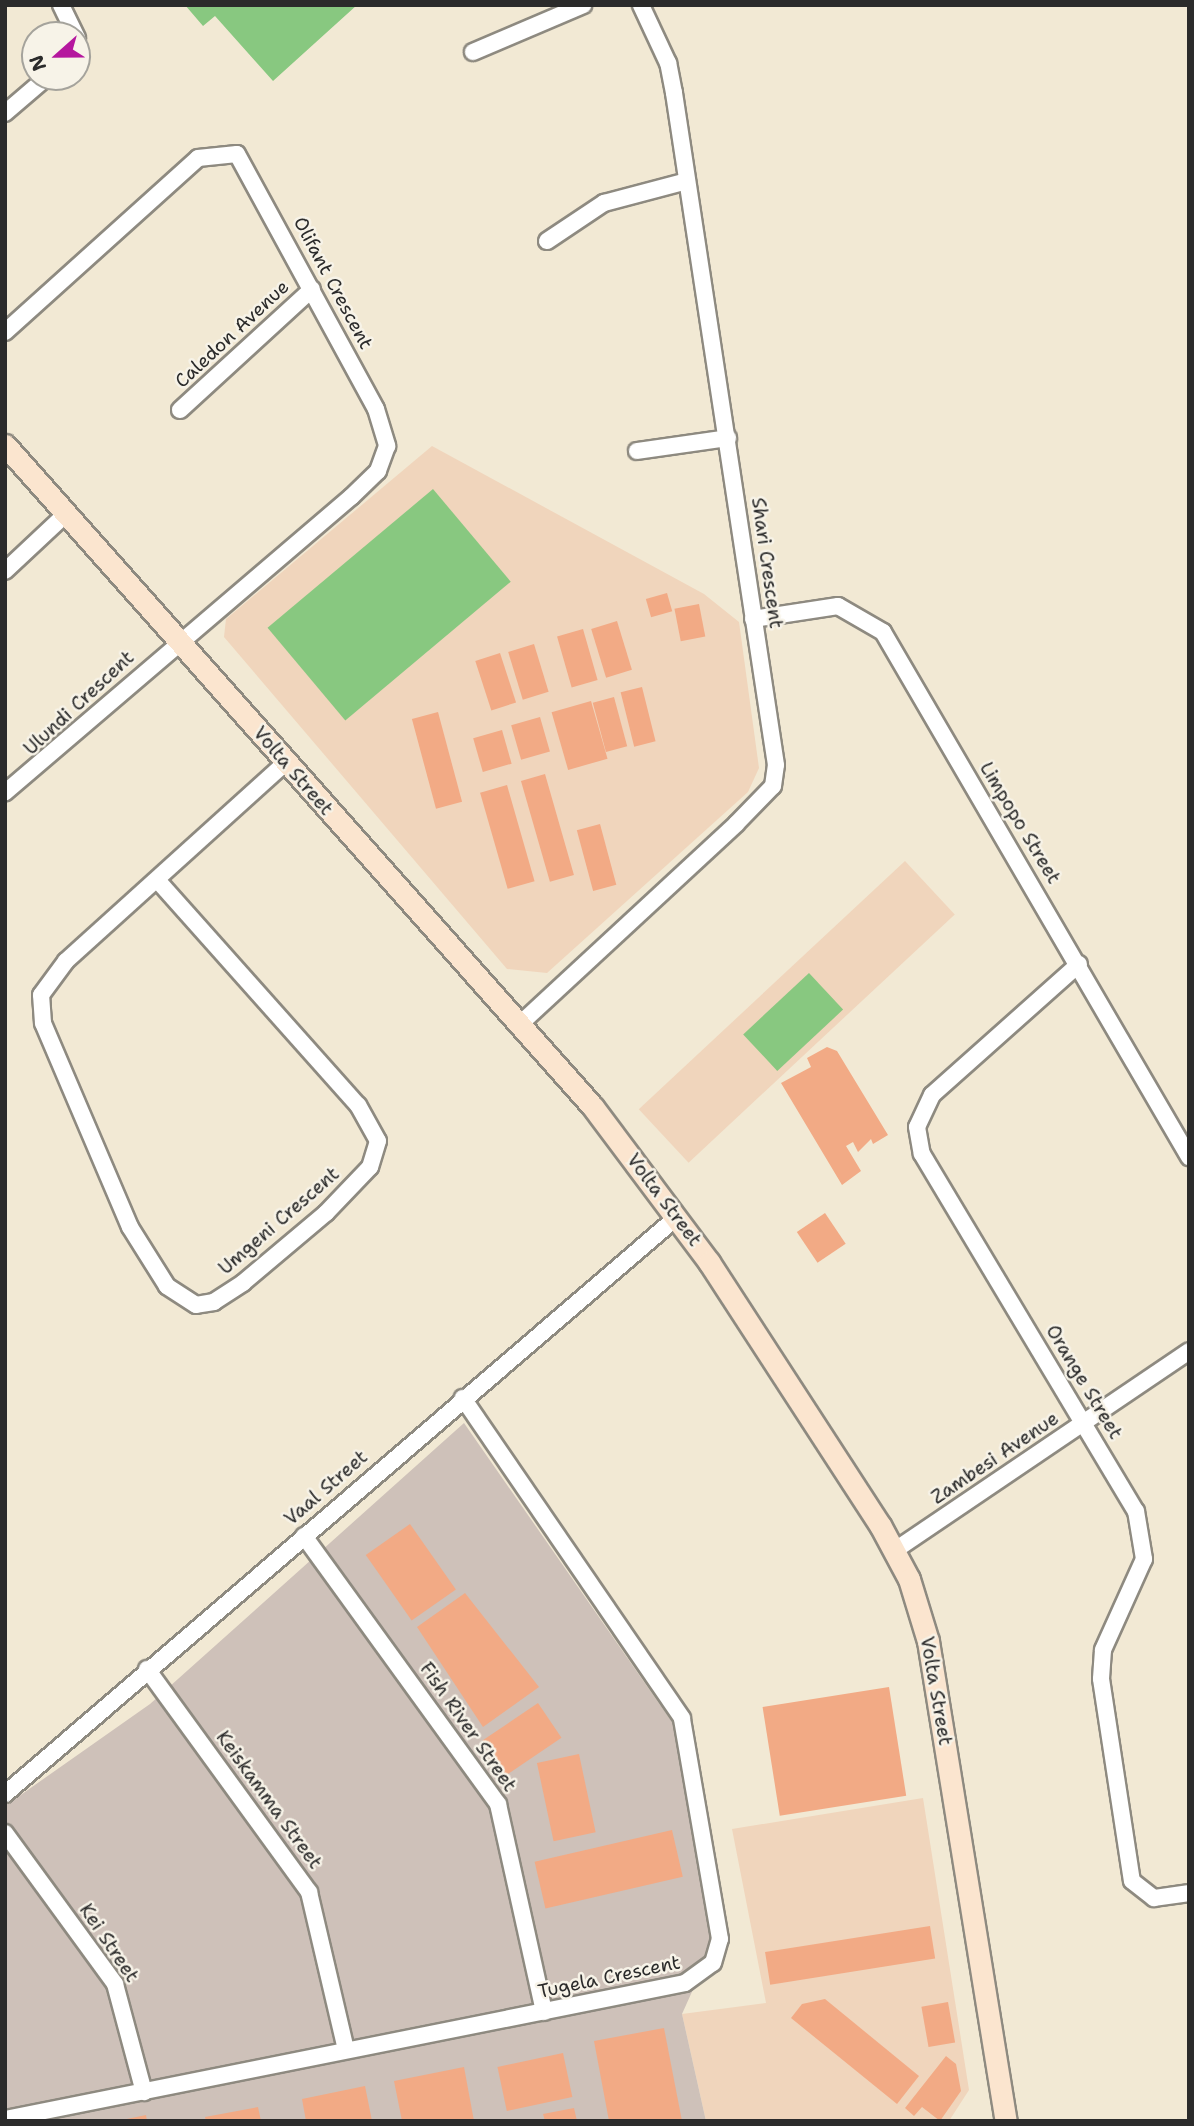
<!DOCTYPE html>
<html>
<head>
<meta charset="utf-8">
<style>
	body { margin:0 }
	#map { position:relative; width:1194px; height:2126px; overflow:hidden; background:#f2e9d4; font-family:"Shantell Sans",sans-serif }
	div>[style] { position:absolute }
	[style*='--x'] { left:calc(var(--x)*1px); top:calc(var(--y)*1px); width:calc(var(--w)*1px); rotate:calc(var(--a)*1deg) }
	.built>* { inset:0; background:#f0d5bc; transform-origin:0 0 }
	.industrial>* { inset:0; background:#cec1b9 }
	.green>* { inset:0; background:#88c880; transform-origin:0 0 }
	.building>* { inset:0; background:#f2aa85; transform-origin:0 0 }
	.roads { filter:drop-shadow(2px 0 #8e8a80) drop-shadow(-2px 0 #8e8a80) drop-shadow(0 2px #8e8a80) drop-shadow(0 -2px #8e8a80) }
	.street>* { height:16px; margin:-8px; padding:0 8px; transform-origin:8px; border-radius:8px; background:#fff }
	.secondary>* { height:21px; margin:-10.5px; padding:0 10.5px; transform-origin:10.5px; border-radius:10.5px; background:#fbe5cf }
	span { translate:-50% -50%; white-space:nowrap; text-align:center; line-height:1.15; -webkit-text-stroke:5px #f7f3e8; paint-order:stroke }
	.street-label { font-size:19px; color:#2b2b2b }
	.frame { position:absolute; inset:0; border:7px solid #2b2b2b; pointer-events:none }
	.north { position:absolute; left:21px; top:21px; width:70px; height:70px; box-sizing:border-box; background:#f7f3e8; border:2px solid #a5a39c; border-radius:50%; rotate:249deg; font-size:19px; font-weight:700; line-height:28px; text-align:center; color:#2b2b2b }
	.north::after { content:''; display:block; margin:auto; width:24px; height:32px; background:#b5179e; clip-path:polygon(50% 0,100% 100%,50% 72%,0 100%) }
</style>
</head>
<body>
<div id="map">
	<div class="built">
		<i style="clip-path:polygon(432px 446px,704px 594px,739px 622px,759px 768px,748px 792px,547px 973px,507px 969px,224px 637px,226px 619px)"></i>
		<i style="left:905px;top:861px;width:73px;height:364px;rotate:47deg"></i>
		<i style="clip-path:polygon(923px 1798px,969px 2090px,949px 2121px,706px 2121px,682px 2014px,766px 2003px,732px 1829px)"></i>
	</div>
	<div class="industrial">
		<i style="clip-path:polygon(464px 1423px,674px 1725px,713px 1945px,682px 2014px,706px 2121px,5px 2121px,5px 1806px,150px 1704px)"></i>
	</div>
	<div class="green">
		<i style="clip-path:polygon(185px 5px,357px 5px,273px 81px,215px 16px,203px 26px)"></i>
		<i style="left:433px;top:489px;width:121px;height:216px;rotate:50deg"></i>
		<i style="left:809px;top:973px;width:50px;height:90px;rotate:47deg"></i>
	</div>
	<div class="building">
		<i style="left:667px;top:593px;width:19px;height:22px;rotate:74deg"></i>
		<i style="left:699px;top:604px;width:33px;height:25px;rotate:79deg"></i>
		<i style="left:617px;top:621px;width:51px;height:27px;rotate:73deg"></i>
		<i style="left:583px;top:629px;width:53px;height:27px;rotate:74deg"></i>
		<i style="left:534px;top:644px;width:50px;height:27px;rotate:73deg"></i>
		<i style="left:500px;top:653px;width:52px;height:26px;rotate:72deg"></i>
		<i style="left:642px;top:687px;width:56px;height:22px;rotate:76deg"></i>
		<i style="left:614px;top:697px;width:51px;height:22px;rotate:75deg"></i>
		<i style="left:591px;top:701px;width:60px;height:41px;rotate:74deg"></i>
		<i style="left:438px;top:712px;width:93px;height:27px;rotate:75deg"></i>
		<i style="left:540px;top:717px;width:36px;height:30px;rotate:74deg"></i>
		<i style="left:502px;top:730px;width:35px;height:30px;rotate:74deg"></i>
		<i style="left:545px;top:774px;width:105px;height:25px;rotate:74deg"></i>
		<i style="left:507px;top:785px;width:100px;height:28px;rotate:74deg"></i>
		<i style="left:600px;top:824px;width:63px;height:24px;rotate:75deg"></i>
		<i style="clip-path:polygon(827px 1047px,837px 1051px,888px 1135px,873px 1144px,871px 1139px,858px 1152px,853px 1142px,846px 1146px,861px 1171px,842px 1185px,781px 1083px,811px 1067px,807px 1058px)"></i>
		<i style="left:825px;top:1213px;width:37px;height:34px;rotate:56deg"></i>
		<i style="left:410px;top:1524px;width:80px;height:54px;rotate:55deg"></i>
		<i style="clip-path:polygon(465px 1593px,539px 1687px,483px 1727px,417px 1627px)"></i>
		<i style="left:889px;top:1687px;width:110px;height:128px;rotate:81deg"></i>
		<i style="left:538px;top:1703px;width:42px;height:67px;rotate:56deg"></i>
		<i style="left:579px;top:1754px;width:80px;height:43px;rotate:78deg"></i>
		<i style="left:672px;top:1830px;width:48px;height:141px;rotate:77deg"></i>
		<i style="left:930px;top:1926px;width:33px;height:167px;rotate:81deg"></i>
		<i style="clip-path:polygon(825px 1999px,919px 2076px,897px 2104px,791px 2018px,802px 2004px)"></i>
		<i style="left:948px;top:2002px;width:41px;height:27px;rotate:80deg"></i>
		<i style="clip-path:polygon(664px 2028px,682px 2121px,609px 2121px,594px 2041px)"></i>
		<i style="left:563px;top:2053px;width:45px;height:67px;rotate:78deg"></i>
		<i style="clip-path:polygon(946px 2056px,956px 2064px,961px 2091px,940px 2121px,922px 2107px,914px 2116px,905px 2108px)"></i>
		<i style="clip-path:polygon(464px 2067px,474px 2121px,402px 2121px,394px 2081px)"></i>
		<i style="clip-path:polygon(365px 2086px,372px 2121px,306px 2121px,302px 2099px)"></i>
		<i style="clip-path:polygon(258px 2107px,261px 2121px,206px 2121px,205px 2117px)"></i>
		<i style="clip-path:polygon(574px 2108px,577px 2121px,545px 2121px,543px 2114px)"></i>
		<i style="clip-path:polygon(146px 2115px,147px 2121px,123px 2121px,122px 2120px)"></i>
	</div>
	<div class="roads">
		<div class="street">
			<i style="--x:61;--y:5;--w:37;--a:64"></i>
			<i style="--x:473;--y:52;--w:120;--a:-23.1"></i>
			<i style="--x:5;--y:113;--w:55;--a:-40.6"></i>
			<i style="--x:547;--y:241;--w:69;--a:-33.7"></i>
			<i style="--x:604;--y:203;--w:86;--a:-14.8"></i>
			<i style="--x:5;--y:332;--w:260;--a:-42"></i>
			<i style="--x:198;--y:158;--w:39;--a:-6"></i>
			<i style="--x:237;--y:154;--w:290;--a:61.4"></i>
			<i style="--x:376;--y:409;--w:39;--a:73"></i>
			<i style="--x:387;--y:446;--w:27;--a:110"></i>
			<i style="--x:378;--y:471;--w:37;--a:136"></i>
			<i style="--x:351;--y:497;--w:455;--a:139.5"></i>
			<i style="--x:180;--y:410;--w:179;--a:-42.5"></i>
			<i style="--x:637;--y:451;--w:92;--a:-8.1"></i>
			<i style="--x:5;--y:571;--w:85;--a:-43.1"></i>
			<i style="--x:753;--y:619;--w:86;--a:-8.7"></i>
			<i style="--x:838;--y:606;--w:52;--a:30"></i>
			<i style="--x:883;--y:632;--w:608;--a:59.76"></i>
			<i style="--x:159;--y:882;--w:299;--a:48.3"></i>
			<i style="--x:358;--y:1105;--w:41;--a:60.9"></i>
			<i style="--x:378;--y:1141;--w:27;--a:107"></i>
			<i style="--x:370;--y:1167;--w:64;--a:133.7"></i>
			<i style="--x:326;--y:1213;--w:109;--a:139.9"></i>
			<i style="--x:243;--y:1283;--w:35;--a:147"></i>
			<i style="--x:214;--y:1302;--w:18;--a:171"></i>
			<i style="--x:196;--y:1305;--w:35;--a:-147"></i>
			<i style="--x:167;--y:1286;--w:70;--a:-122.1"></i>
			<i style="--x:130;--y:1227;--w:222;--a:-113.1"></i>
			<i style="--x:43;--y:1023;--w:28;--a:-94"></i>
			<i style="--x:41;--y:995;--w:42;--a:-53.7"></i>
			<i style="--x:66;--y:961;--w:295;--a:-42.1"></i>
			<i style="--x:1079;--y:964;--w:197;--a:138.3"></i>
			<i style="--x:932;--y:1095;--w:35;--a:115"></i>
			<i style="--x:917;--y:1127;--w:27;--a:80"></i>
			<i style="--x:922;--y:1154;--w:416;--a:59.1"></i>
			<i style="--x:1136;--y:1511;--w:49;--a:80.5"></i>
			<i style="--x:1144;--y:1559;--w:100;--a:114.3"></i>
			<i style="--x:1103;--y:1650;--w:29;--a:94"></i>
			<i style="--x:1101;--y:1679;--w:204;--a:81.3"></i>
			<i style="--x:1132;--y:1881;--w:28;--a:38"></i>
			<i style="--x:1154;--y:1898;--w:35;--a:-8"></i>
			<i style="--x:518;--y:1026;--w:297;--a:-42.8"></i>
			<i style="--x:736;--y:824;--w:53;--a:-45.8"></i>
			<i style="--x:773;--y:786;--w:21;--a:-82"></i>
			<i style="--x:776;--y:765;--w:680;--a:-98.63"></i>
			<i style="--x:674;--y:93;--w:31;--a:-101"></i>
			<i style="--x:668;--y:63;--w:64;--a:-115"></i>
			<i style="--x:304;--y:1536;--w:331;--a:54.1"></i>
			<i style="--x:498;--y:1804;--w:213;--a:77.5"></i>
			<i style="--x:894;--y:1551;--w:356;--a:-34.1"></i>
			<i style="--x:147;--y:1669;--w:276;--a:54"></i>
			<i style="--x:309;--y:1892;--w:162;--a:76.8"></i>
			<i style="--x:5;--y:1794;--w:886;--a:-40.65"></i>
			<i style="--x:5;--y:1833;--w:187;--a:53.9"></i>
			<i style="--x:115;--y:1984;--w:112;--a:75"></i>
			<i style="--x:5;--y:2119;--w:693;--a:-11.31"></i>
			<i style="--x:685;--y:1983;--w:34;--a:-36"></i>
			<i style="--x:713;--y:1963;--w:25;--a:-74"></i>
			<i style="--x:720;--y:1939;--w:224;--a:-99.8"></i>
			<i style="--x:682;--y:1718;--w:388;--a:-124.4"></i>
		</div>
		<div class="secondary">
			<i style="--x:5;--y:445;--w:885;--a:48.39"></i>
			<i style="--x:593;--y:1107;--w:194;--a:53.2"></i>
			<i style="--x:709;--y:1262;--w:314;--a:57"></i>
			<i style="--x:880;--y:1525;--w:61;--a:61.8"></i>
			<i style="--x:909;--y:1579;--w:65;--a:73"></i>
			<i style="--x:928;--y:1641;--w:486;--a:80.8"></i>
		</div>
	</div>
	<div class="street-label">
		<span style="left:333px;top:283px;rotate:62deg">Olifant Crescent</span>
		<span style="left:232px;top:334px;rotate:-43deg">Caledon Avenue</span>
		<span style="left:767px;top:563px;rotate:82deg">Shari Crescent</span>
		<span style="left:79px;top:703px;rotate:-43deg">Ulundi Crescent</span>
		<span style="left:293px;top:771px;rotate:49deg">Volta Street</span>
		<span style="left:1020px;top:823px;rotate:59deg">Limpopo Street</span>
		<span style="left:664px;top:1200px;rotate:53deg">Volta Street</span>
		<span style="left:279px;top:1221px;rotate:-41deg">Umgeni Crescent</span>
		<span style="left:1084px;top:1382px;rotate:59deg">Orange Street</span>
		<span style="left:995px;top:1458px;rotate:-34deg">Zambesi Avenue</span>
		<span style="left:326px;top:1488px;rotate:-41deg">Vaal Street</span>
		<span style="left:936px;top:1691px;rotate:80deg">Volta Street</span>
		<span style="left:468px;top:1727px;rotate:55deg">Fish River Street</span>
		<span style="left:269px;top:1800px;rotate:54deg">Keiskamma Street</span>
		<span style="left:109px;top:1943px;rotate:56deg">Kei Street</span>
		<span style="left:609px;top:1977px;rotate:-12deg">Tugela Crescent</span>
	</div>
	<div class="frame"></div>
	<div class="north">N</div>
</div>
</body>
</html>
